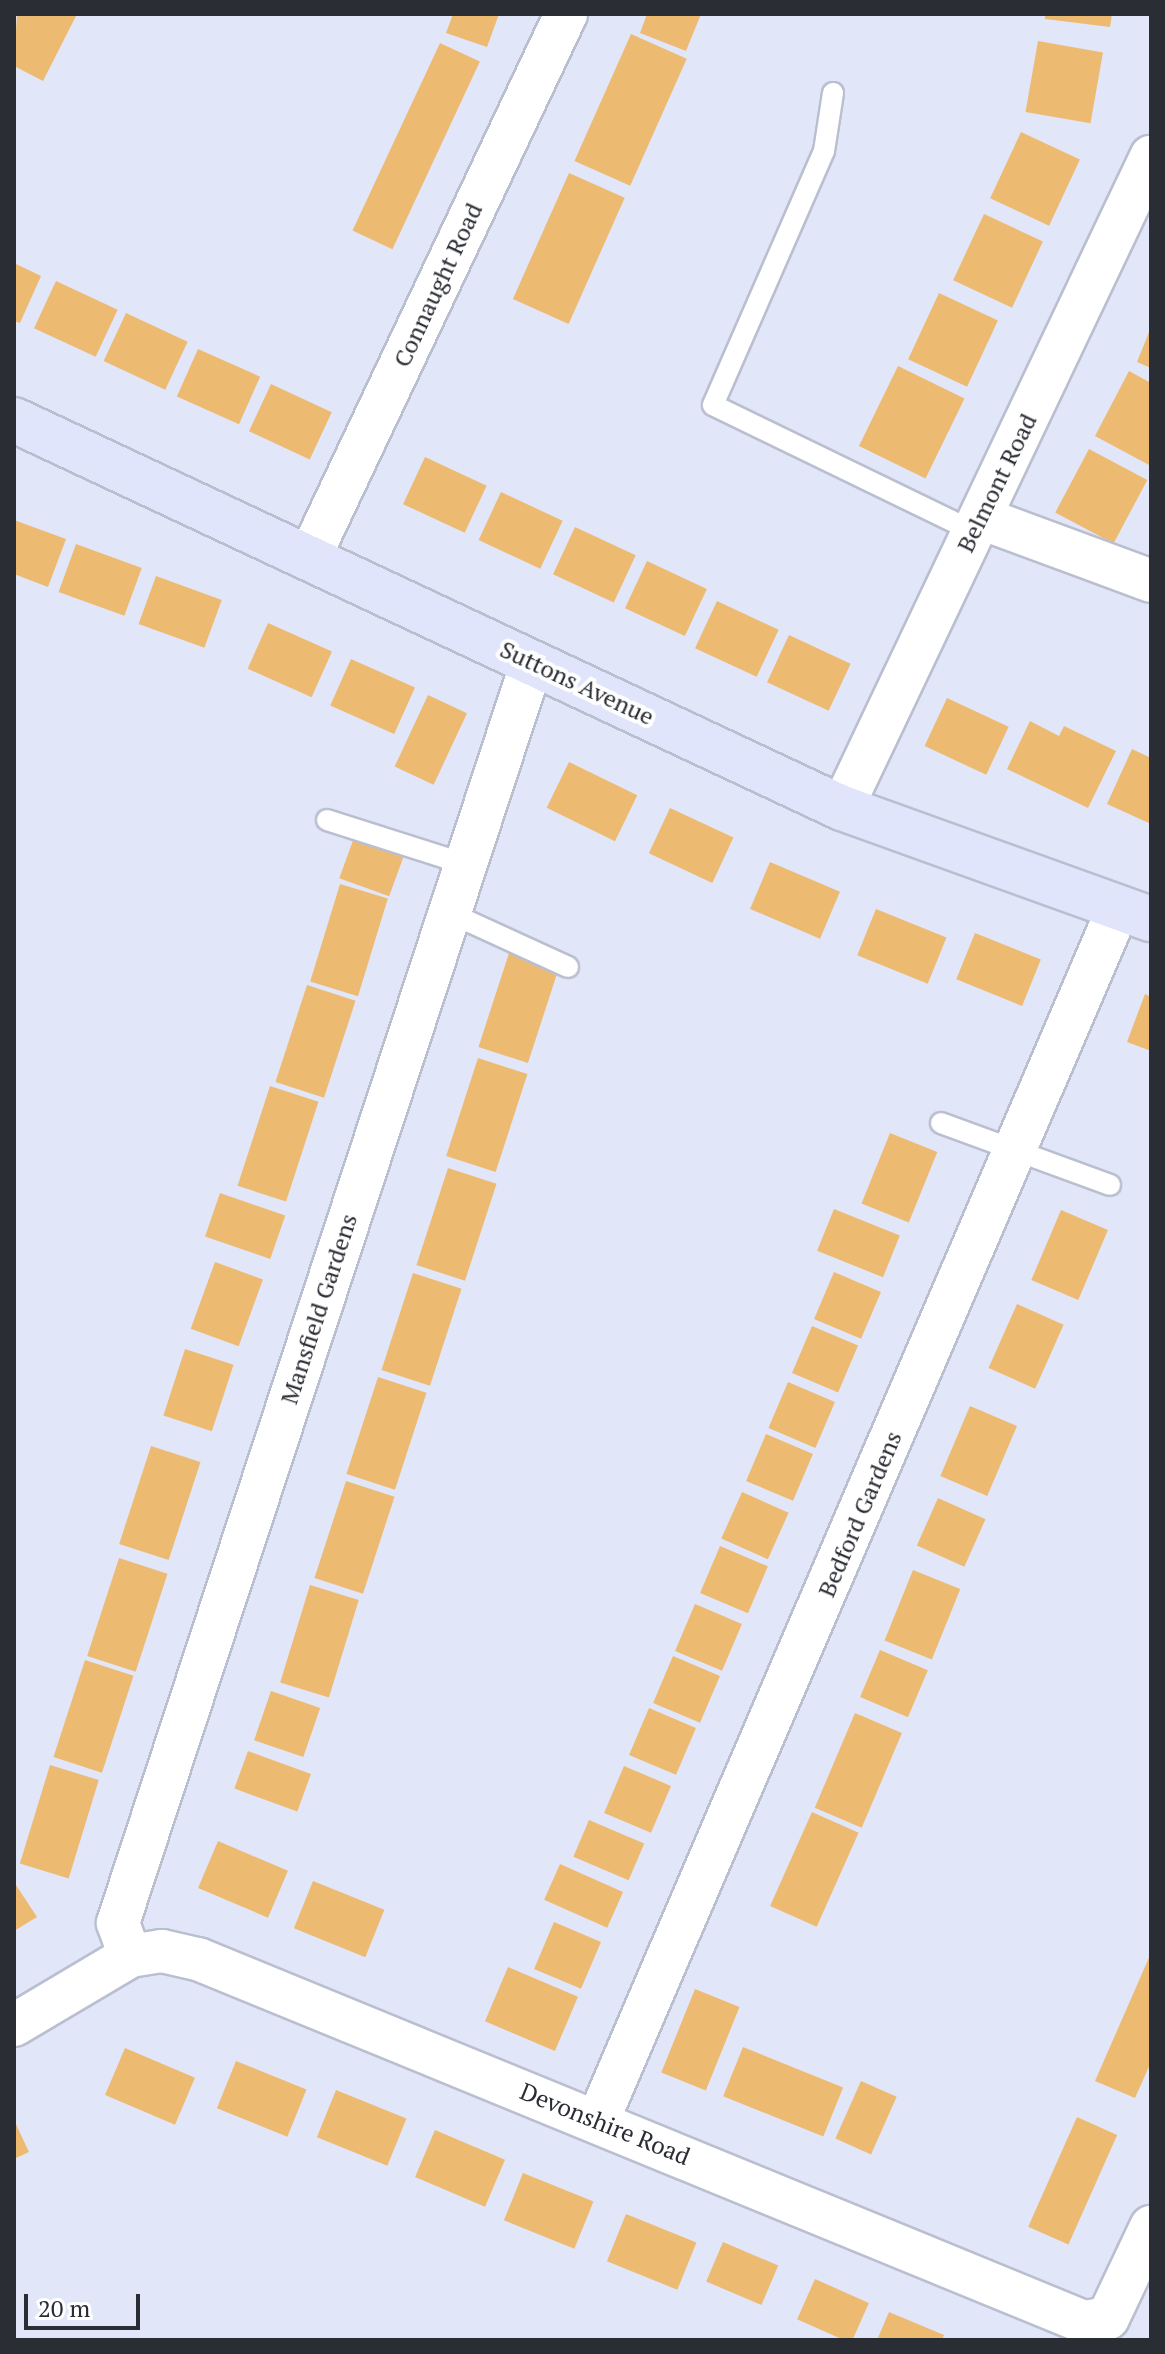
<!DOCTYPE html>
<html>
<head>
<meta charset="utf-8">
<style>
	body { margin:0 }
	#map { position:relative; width:1165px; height:2354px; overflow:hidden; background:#e2e6f9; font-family:"PT Serif",serif }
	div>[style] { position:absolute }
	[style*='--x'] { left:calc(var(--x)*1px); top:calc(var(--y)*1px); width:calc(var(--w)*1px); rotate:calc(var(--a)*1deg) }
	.building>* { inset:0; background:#edba72; transform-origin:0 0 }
	.roads { filter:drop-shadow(2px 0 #babfd0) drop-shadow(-2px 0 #babfd0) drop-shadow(0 2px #babfd0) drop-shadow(0 -2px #babfd0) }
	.lane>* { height:20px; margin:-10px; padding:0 10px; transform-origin:10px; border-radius:10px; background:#fff }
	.street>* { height:42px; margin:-21px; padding:0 21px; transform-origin:21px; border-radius:21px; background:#fff }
	.secondary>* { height:44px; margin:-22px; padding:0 22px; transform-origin:22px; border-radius:22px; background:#e0e5fc }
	span { translate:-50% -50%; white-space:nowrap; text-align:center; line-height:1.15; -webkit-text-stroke:8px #fff; paint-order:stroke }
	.street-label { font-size:24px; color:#2b2d34 }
	.frame { position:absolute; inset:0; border:16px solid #2b2d34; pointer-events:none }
	.scale { position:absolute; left:24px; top:2294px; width:116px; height:36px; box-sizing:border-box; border:4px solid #2b2d34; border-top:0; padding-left:10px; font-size:24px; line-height:28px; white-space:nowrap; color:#2b2d34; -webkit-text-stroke:6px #fff; paint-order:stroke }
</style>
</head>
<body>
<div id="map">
	<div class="building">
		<i style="clip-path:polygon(17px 14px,77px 14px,43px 81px,14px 66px)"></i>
		<i style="clip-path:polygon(453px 14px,499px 14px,487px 47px,446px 33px)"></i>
		<i style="clip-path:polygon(647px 14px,701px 14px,686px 51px,640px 33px)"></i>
		<i style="clip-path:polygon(1045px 14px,1112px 14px,1110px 27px,1045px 19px)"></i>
		<i style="left:631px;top:34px;width:61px;height:139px;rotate:24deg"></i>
		<i style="left:1038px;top:41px;width:66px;height:72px;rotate:10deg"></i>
		<i style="left:440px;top:43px;width:44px;height:207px;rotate:25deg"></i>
		<i style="left:1021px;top:132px;width:65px;height:73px;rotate:25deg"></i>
		<i style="left:569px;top:173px;width:61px;height:138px;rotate:24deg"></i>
		<i style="left:984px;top:214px;width:65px;height:73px;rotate:25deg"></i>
		<i style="clip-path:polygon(14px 263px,41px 276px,20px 323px,14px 321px)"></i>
		<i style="left:56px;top:281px;width:68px;height:52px;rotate:25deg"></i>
		<i style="left:939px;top:293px;width:65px;height:73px;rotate:25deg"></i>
		<i style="left:126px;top:313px;width:68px;height:53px;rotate:25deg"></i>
		<i style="clip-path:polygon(1151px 327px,1151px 368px,1137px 362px)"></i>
		<i style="left:198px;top:349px;width:68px;height:52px;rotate:24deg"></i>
		<i style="left:898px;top:366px;width:74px;height:89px;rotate:26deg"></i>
		<i style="clip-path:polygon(1129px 371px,1151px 383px,1151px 466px,1095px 436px)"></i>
		<i style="left:271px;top:384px;width:67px;height:52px;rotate:25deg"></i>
		<i style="left:1089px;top:449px;width:66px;height:72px;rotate:28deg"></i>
		<i style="left:425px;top:457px;width:68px;height:52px;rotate:25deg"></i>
		<i style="left:501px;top:492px;width:68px;height:53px;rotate:25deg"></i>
		<i style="clip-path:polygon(14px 520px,66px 539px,48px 587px,14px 574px)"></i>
		<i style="left:575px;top:527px;width:67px;height:52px;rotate:25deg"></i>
		<i style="left:76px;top:544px;width:70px;height:51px;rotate:20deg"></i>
		<i style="left:647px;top:561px;width:66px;height:52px;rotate:25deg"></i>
		<i style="left:156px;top:576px;width:70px;height:51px;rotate:20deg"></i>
		<i style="left:717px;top:601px;width:68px;height:52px;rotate:25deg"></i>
		<i style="left:268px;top:623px;width:70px;height:50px;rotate:24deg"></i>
		<i style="left:789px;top:635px;width:68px;height:52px;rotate:25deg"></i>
		<i style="left:351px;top:659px;width:70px;height:51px;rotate:24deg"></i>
		<i style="left:428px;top:695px;width:43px;height:79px;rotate:25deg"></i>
		<i style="left:947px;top:698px;width:68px;height:53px;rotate:25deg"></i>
		<i style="clip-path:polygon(1030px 721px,1059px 736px,1064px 726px,1116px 751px,1088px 808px,1007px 769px)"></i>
		<i style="clip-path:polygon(1132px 749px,1151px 758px,1151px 824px,1107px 804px)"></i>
		<i style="left:569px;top:762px;width:76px;height:51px;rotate:26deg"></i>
		<i style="left:670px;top:808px;width:70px;height:50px;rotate:25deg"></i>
		<i style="left:355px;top:835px;width:53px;height:46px;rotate:20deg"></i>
		<i style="left:770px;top:862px;width:76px;height:51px;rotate:23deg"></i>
		<i style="left:340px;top:884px;width:50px;height:102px;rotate:17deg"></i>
		<i style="left:876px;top:909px;width:76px;height:50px;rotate:22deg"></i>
		<i style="left:975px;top:933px;width:71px;height:50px;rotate:22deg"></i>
		<i style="left:510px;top:950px;width:52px;height:102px;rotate:18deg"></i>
		<i style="left:307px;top:985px;width:51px;height:102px;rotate:18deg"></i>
		<i style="clip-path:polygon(1145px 994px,1151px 997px,1151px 1051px,1127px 1042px)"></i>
		<i style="left:478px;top:1058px;width:52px;height:103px;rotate:18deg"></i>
		<i style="left:270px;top:1086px;width:51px;height:105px;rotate:18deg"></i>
		<i style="left:890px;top:1133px;width:51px;height:76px;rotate:22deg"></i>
		<i style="left:448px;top:1168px;width:51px;height:102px;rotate:18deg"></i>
		<i style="left:220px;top:1193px;width:69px;height:46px;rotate:19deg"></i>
		<i style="left:834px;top:1209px;width:71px;height:45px;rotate:22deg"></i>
		<i style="left:1061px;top:1210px;width:51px;height:76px;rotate:23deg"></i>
		<i style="left:215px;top:1262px;width:51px;height:71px;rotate:20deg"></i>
		<i style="left:834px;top:1272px;width:51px;height:51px;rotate:23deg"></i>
		<i style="left:413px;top:1273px;width:51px;height:102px;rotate:18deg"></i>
		<i style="left:1017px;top:1304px;width:51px;height:70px;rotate:24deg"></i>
		<i style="left:812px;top:1326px;width:50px;height:51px;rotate:23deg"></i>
		<i style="left:185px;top:1349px;width:51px;height:70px;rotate:18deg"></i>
		<i style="left:378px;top:1377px;width:51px;height:102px;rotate:18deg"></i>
		<i style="left:788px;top:1382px;width:51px;height:50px;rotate:23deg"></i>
		<i style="left:970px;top:1406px;width:51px;height:76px;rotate:23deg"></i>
		<i style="left:766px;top:1434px;width:51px;height:51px;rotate:23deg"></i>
		<i style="left:151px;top:1446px;width:52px;height:103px;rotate:18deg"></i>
		<i style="left:346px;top:1481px;width:51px;height:102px;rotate:18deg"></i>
		<i style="left:742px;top:1492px;width:51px;height:51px;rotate:24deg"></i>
		<i style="left:938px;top:1498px;width:52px;height:52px;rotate:24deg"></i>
		<i style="left:720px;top:1546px;width:52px;height:51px;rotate:23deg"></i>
		<i style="left:119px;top:1558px;width:51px;height:103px;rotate:18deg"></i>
		<i style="left:913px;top:1570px;width:51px;height:76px;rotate:22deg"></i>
		<i style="left:310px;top:1585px;width:51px;height:102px;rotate:17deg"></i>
		<i style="left:695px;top:1604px;width:51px;height:51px;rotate:23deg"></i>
		<i style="left:880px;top:1650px;width:52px;height:51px;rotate:23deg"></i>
		<i style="left:673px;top:1656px;width:51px;height:51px;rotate:23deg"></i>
		<i style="left:85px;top:1660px;width:51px;height:102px;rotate:18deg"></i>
		<i style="left:271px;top:1691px;width:52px;height:52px;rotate:19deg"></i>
		<i style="left:649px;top:1708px;width:51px;height:51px;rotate:23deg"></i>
		<i style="left:855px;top:1713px;width:51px;height:103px;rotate:23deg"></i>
		<i style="left:248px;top:1751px;width:67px;height:40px;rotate:20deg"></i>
		<i style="left:50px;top:1765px;width:51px;height:103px;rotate:17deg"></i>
		<i style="left:624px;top:1766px;width:51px;height:51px;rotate:23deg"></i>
		<i style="left:812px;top:1812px;width:51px;height:103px;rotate:24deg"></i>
		<i style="left:589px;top:1820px;width:60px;height:40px;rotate:23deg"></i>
		<i style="left:218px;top:1841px;width:76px;height:51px;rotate:23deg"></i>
		<i style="left:560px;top:1864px;width:69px;height:39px;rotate:24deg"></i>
		<i style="left:313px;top:1881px;width:77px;height:51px;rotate:22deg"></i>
		<i style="clip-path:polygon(14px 1882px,37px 1917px,14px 1931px)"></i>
		<i style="left:554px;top:1922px;width:51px;height:51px;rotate:23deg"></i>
		<i style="clip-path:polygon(1151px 1953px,1151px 2062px,1135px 2098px,1095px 2081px)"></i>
		<i style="left:508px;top:1967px;width:76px;height:59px;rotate:23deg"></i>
		<i style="left:695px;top:1989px;width:48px;height:90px;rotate:22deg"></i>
		<i style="left:743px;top:2047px;width:108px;height:53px;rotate:22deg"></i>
		<i style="left:125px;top:2048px;width:76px;height:51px;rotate:23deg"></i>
		<i style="left:236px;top:2061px;width:76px;height:51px;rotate:22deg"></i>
		<i style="left:861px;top:2081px;width:39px;height:63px;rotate:24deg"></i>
		<i style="left:336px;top:2090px;width:76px;height:51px;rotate:22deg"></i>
		<i style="left:1077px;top:2117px;width:44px;height:120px;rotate:24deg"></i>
		<i style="clip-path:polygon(14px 2120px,29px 2152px,14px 2159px)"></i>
		<i style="left:435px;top:2130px;width:76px;height:51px;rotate:23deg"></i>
		<i style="left:523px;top:2173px;width:76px;height:51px;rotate:22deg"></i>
		<i style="left:626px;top:2214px;width:76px;height:51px;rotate:22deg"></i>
		<i style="left:723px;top:2242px;width:60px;height:43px;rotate:23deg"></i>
		<i style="left:815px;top:2279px;width:59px;height:44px;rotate:24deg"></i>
		<i style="clip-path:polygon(889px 2312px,944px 2335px,942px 2340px,877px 2340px)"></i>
	</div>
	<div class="roads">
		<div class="lane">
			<i style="--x:833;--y:93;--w:59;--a:98.8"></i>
			<i style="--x:824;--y:151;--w:277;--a:113.6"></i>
			<i style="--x:713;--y:405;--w:290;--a:25.9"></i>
			<i style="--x:327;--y:820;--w:145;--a:17.7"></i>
			<i style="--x:448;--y:912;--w:132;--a:24.6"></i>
			<i style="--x:941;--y:1123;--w:180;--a:20.1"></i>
		</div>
		<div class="street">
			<i style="--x:981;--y:518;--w:181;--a:20.3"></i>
			<i style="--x:310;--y:556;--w:599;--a:-64.72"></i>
			<i style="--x:842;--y:808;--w:721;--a:-64.61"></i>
			<i style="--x:130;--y:1956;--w:35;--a:-110"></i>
			<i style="--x:118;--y:1923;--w:1327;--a:-71.82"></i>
			<i style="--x:14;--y:2025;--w:135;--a:-30.7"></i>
			<i style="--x:130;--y:1956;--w:32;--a:-9"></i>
			<i style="--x:162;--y:1951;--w:37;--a:13"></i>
			<i style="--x:198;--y:1959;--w:957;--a:22.28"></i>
			<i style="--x:1084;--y:2322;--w:24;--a:-9"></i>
			<i style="--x:1108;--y:2318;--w:101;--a:-64.7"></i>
			<i style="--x:598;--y:2120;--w:1320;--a:-66.76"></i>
		</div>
		<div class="secondary">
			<i style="--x:14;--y:420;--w:914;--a:25.11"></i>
			<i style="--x:842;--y:808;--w:328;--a:19.8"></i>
		</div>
	</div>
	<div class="street-label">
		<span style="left:438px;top:285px;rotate:-65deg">Connaught Road</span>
		<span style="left:997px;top:483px;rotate:-64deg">Belmont Road</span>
		<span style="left:577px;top:683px;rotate:25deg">Suttons Avenue</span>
		<span style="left:319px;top:1309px;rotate:-72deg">Mansfield Gardens</span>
		<span style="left:860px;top:1514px;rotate:-67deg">Bedford Gardens</span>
		<span style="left:605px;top:2124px;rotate:22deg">Devonshire Road</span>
	</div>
	<div class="frame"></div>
	<div class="scale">20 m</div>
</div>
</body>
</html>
